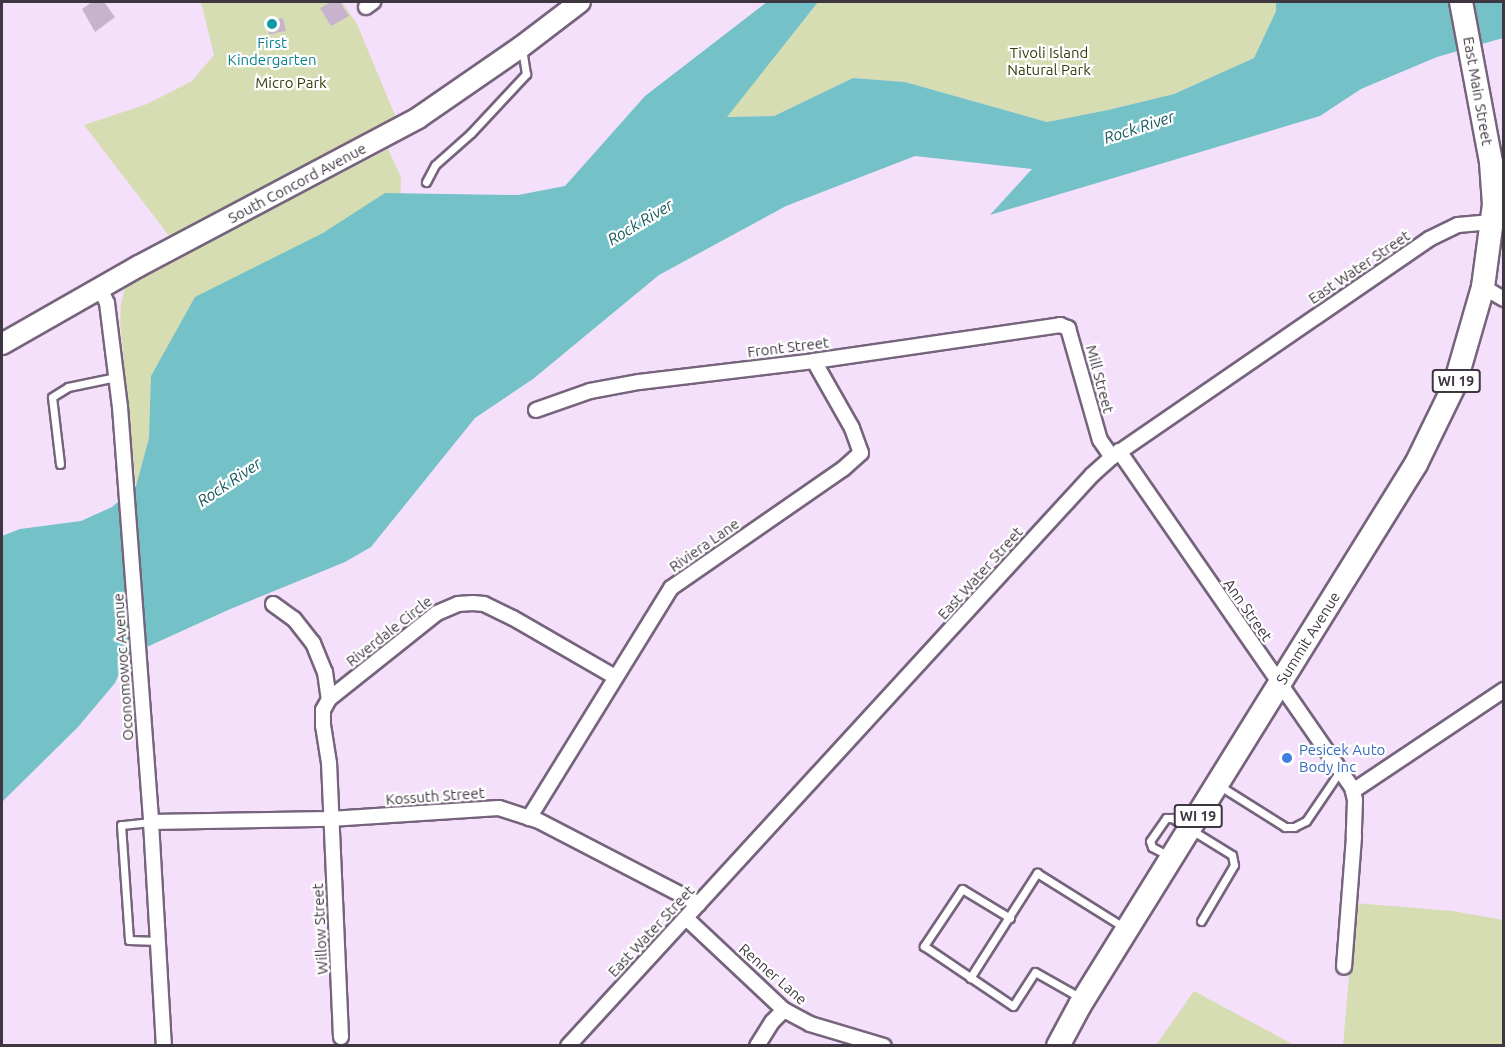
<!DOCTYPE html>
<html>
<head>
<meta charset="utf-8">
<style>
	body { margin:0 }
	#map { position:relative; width:1505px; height:1047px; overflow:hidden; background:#f5e0fc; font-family:Ubuntu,sans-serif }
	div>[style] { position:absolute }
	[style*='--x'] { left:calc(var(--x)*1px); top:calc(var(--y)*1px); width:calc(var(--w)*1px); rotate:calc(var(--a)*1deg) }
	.green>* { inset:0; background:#d6ddb2 }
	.water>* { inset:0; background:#74c2c8 }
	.building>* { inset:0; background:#c7b3ce; transform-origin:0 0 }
	.roads { filter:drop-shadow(2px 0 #76647c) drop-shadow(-2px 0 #76647c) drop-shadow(0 2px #76647c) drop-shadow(0 -2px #76647c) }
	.lane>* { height:7px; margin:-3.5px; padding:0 3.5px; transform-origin:3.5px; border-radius:3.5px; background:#fff }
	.street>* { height:14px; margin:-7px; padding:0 7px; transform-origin:7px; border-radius:7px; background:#fff }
	.secondary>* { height:20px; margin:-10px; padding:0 10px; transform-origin:10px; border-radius:10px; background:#fff }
	.primary>* { height:22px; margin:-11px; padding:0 11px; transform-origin:11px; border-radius:11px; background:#fff }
	.dots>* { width:16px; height:16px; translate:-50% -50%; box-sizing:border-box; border:3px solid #fff; border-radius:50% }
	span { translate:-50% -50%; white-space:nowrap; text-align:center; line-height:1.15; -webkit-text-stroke:4.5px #fff; paint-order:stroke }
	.shield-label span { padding:2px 4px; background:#fff; border:2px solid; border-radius:4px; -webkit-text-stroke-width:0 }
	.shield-label { font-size:14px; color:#3e3641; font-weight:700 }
	.culture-label { font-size:15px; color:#0d838f }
	.park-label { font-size:15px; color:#373c0f }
	.street-label { font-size:15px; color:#3e3641 }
	.shop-label { font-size:15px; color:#366cbe }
	.left { translate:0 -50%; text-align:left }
	.water-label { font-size:16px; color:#16595e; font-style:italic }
	.frame { position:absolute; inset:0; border:3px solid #3e3641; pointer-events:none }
</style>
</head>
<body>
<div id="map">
	<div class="green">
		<i style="clip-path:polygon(201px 2px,342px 2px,357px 24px,397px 120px,170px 237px,84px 125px,147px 104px,192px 81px,214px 55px)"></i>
		<i style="clip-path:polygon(818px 2px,1276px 2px,1276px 11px,1254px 58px,1174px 94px,1108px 110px,1047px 122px,905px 82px,853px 78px,774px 116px,726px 117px)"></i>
		<i style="clip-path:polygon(388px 149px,401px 177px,400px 209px,136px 486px,120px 323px,121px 304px,125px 288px,136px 280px)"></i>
		<i style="clip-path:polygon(1355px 903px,1453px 911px,1503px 920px,1503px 1045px,1343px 1046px)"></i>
		<i style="clip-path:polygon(1194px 991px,1294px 1045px,1156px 1045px)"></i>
	</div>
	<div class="water">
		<i style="clip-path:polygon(767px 2px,818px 2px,727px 117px,774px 116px,853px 78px,905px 82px,1047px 122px,1108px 110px,1174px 94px,1254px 58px,1276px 11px,1276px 2px,1503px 2px,1503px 38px,1437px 57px,1361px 89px,1320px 116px,990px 215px,1032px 169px,915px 156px,786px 206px,659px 275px,533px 379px,475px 418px,371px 547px,345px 562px,228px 610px,127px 656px,115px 683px,78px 727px,2px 802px,2px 536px,20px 529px,81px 521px,112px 507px,136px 486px,149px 438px,151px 376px,195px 297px,323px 233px,385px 193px,518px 195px,565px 186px,645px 96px)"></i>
	</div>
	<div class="building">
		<i style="clip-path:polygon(92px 2px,104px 2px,115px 17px,95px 32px,82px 9px)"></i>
		<i style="clip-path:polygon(331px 2px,340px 2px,349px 16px,331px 26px,320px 8px)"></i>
		<i style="left:283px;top:18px;width:13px;height:17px;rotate:77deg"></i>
	</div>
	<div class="roads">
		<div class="lane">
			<i style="--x:426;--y:182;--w:19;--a:-62"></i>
			<i style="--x:435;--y:165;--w:48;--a:-41.6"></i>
			<i style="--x:471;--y:133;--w:81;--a:-47"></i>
			<i style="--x:526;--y:74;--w:24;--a:-99"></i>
			<i style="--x:60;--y:464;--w:67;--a:-96.8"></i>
			<i style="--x:52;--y:397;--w:19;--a:-32"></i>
			<i style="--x:68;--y:387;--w:49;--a:-11.8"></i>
			<i style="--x:1220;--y:786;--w:77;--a:32.2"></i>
			<i style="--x:1285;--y:827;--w:9;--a:0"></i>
			<i style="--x:1294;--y:827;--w:13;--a:-27"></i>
			<i style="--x:1306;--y:821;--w:60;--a:-55.8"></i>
			<i style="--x:151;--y:822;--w:30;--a:174"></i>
			<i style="--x:121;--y:825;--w:115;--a:86"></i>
			<i style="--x:129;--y:940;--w:29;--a:2"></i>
			<i style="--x:1169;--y:856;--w:19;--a:-152"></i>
			<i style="--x:1152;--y:847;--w:6;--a:-108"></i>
			<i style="--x:1150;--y:841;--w:28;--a:-55"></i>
			<i style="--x:1166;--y:818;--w:6;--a:0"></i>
			<i style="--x:1172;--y:818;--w:70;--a:31.7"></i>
			<i style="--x:1232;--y:855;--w:10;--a:79"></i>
			<i style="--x:1234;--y:865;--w:65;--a:120.5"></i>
			<i style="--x:1010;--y:918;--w:56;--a:-148.9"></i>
			<i style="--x:962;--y:889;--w:69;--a:123.7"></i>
			<i style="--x:924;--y:946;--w:107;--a:34"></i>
			<i style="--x:1013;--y:1006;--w:40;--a:-57.1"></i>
			<i style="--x:1035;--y:972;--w:53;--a:29.5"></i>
			<i style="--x:970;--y:978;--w:125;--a:-57.5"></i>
			<i style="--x:1037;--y:873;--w:104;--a:32"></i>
		</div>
		<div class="street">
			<i style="--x:366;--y:7;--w:9;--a:-36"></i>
			<i style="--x:1483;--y:287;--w:24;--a:30"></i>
			<i style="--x:100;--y:288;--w:17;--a:65"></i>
			<i style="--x:107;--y:303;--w:105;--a:82.9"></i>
			<i style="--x:120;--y:407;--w:416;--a:85.7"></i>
			<i style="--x:151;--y:822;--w:224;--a:86.7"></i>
			<i style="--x:536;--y:410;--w:57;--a:-19.4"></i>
			<i style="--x:590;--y:391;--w:50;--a:-10.4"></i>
			<i style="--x:639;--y:382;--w:176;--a:-6.8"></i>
			<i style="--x:814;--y:361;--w:249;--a:-8.3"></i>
			<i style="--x:1060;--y:325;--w:9;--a:21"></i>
			<i style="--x:1068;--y:328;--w:116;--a:74.1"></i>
			<i style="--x:1100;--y:440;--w:21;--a:55"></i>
			<i style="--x:1119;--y:451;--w:409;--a:55.3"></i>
			<i style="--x:1352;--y:787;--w:13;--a:77"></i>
			<i style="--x:1355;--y:800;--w:37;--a:92"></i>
			<i style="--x:1354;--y:837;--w:130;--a:94.4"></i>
			<i style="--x:273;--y:604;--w:26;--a:36"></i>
			<i style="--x:294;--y:619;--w:31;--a:52"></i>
			<i style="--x:313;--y:643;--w:31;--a:68"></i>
			<i style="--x:325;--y:672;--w:27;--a:82"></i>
			<i style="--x:1353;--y:791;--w:182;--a:-33.8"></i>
			<i style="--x:529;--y:818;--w:270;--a:-58.3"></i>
			<i style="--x:671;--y:588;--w:209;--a:-34.7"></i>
			<i style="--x:843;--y:469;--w:24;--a:-42"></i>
			<i style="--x:861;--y:453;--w:27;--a:-110"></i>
			<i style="--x:852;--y:428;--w:77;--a:-119.6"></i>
			<i style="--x:151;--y:822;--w:179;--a:-1"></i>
			<i style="--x:330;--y:819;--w:169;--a:-3.7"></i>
			<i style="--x:499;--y:808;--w:40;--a:18"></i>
			<i style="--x:537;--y:820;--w:182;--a:27.4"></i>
			<i style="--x:686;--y:918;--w:134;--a:43.2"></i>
			<i style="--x:784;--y:1010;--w:30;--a:28"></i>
			<i style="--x:810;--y:1024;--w:77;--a:16.6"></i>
			<i style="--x:341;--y:1037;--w:274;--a:-92.5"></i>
			<i style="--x:329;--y:763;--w:37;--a:-99"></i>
			<i style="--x:323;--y:726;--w:16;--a:-90"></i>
			<i style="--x:323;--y:710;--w:13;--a:-61"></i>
			<i style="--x:329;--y:699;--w:138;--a:-38.5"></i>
			<i style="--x:437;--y:613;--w:23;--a:-23"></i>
			<i style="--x:458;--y:604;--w:15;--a:-4"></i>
			<i style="--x:473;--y:603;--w:11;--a:5"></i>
			<i style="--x:484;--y:604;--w:32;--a:26"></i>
			<i style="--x:513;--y:618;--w:118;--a:30"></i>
			<i style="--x:568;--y:1046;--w:775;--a:-47.46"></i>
			<i style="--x:1092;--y:475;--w:27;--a:-42"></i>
			<i style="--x:1112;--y:457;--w:385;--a:-34.5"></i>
			<i style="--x:1429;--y:239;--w:32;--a:-26"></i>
			<i style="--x:1458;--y:225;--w:34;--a:-5"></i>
			<i style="--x:757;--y:1046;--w:28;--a:-58"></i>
			<i style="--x:772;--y:1022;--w:17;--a:-45"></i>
		</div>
		<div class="secondary">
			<i style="--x:2;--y:344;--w:158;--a:-29.7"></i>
			<i style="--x:139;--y:266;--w:316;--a:-27.9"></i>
			<i style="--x:418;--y:118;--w:125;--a:-34.6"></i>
			<i style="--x:521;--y:47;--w:74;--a:-37.3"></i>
		</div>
		<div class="primary">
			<i style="--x:1058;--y:1046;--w:47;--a:-61.8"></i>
			<i style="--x:1080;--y:1005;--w:637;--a:-58.16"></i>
			<i style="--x:1416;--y:464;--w:89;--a:-64"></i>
			<i style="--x:1455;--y:384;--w:101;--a:-73.9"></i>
			<i style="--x:1483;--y:287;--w:83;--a:-82.4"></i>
			<i style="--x:1494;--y:205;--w:43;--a:-94"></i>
			<i style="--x:1491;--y:162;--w:163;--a:-100.6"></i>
		</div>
	</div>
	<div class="dots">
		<i style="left:272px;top:24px;background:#0f9aa8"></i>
		<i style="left:1287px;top:758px;background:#3f7fe0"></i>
	</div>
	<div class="shield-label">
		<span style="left:1456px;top:381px">WI 19</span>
		<span style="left:1198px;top:816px">WI 19</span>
	</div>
	<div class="culture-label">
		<span style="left:272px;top:51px">First<br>Kindergarten</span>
	</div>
	<div class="park-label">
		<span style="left:1049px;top:61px">Tivoli Island<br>Natural Park</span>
		<span style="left:291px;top:83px">Micro Park</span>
	</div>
	<div class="street-label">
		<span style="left:1478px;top:91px;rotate:80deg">East Main Street</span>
		<span style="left:297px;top:183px;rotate:-28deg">South Concord Avenue</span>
		<span style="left:1359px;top:267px;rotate:-34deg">East Water Street</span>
		<span style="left:788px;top:347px;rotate:-7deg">Front Street</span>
		<span style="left:1100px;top:379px;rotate:75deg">Mill Street</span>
		<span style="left:704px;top:545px;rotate:-35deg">Riviera Lane</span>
		<span style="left:980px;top:573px;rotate:-48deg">East Water Street</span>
		<span style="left:1248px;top:610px;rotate:55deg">Ann Street</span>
		<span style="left:389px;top:631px;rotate:-38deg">Riverdale Circle</span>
		<span style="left:1308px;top:638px;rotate:-58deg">Summit Avenue</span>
		<span style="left:123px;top:667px;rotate:-94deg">Oconomowoc Avenue</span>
		<span style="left:435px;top:796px;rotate:-4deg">Kossuth Street</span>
		<span style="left:320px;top:929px;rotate:-93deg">Willow Street</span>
		<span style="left:651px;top:931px;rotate:-47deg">East Water Street</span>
		<span style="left:773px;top:974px;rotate:41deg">Renner Lane</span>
	</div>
	<div class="shop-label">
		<span class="left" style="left:1299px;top:758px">Pesicek Auto<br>Body Inc</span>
	</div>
	<div class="water-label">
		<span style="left:1139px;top:127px;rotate:-18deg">Rock River</span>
		<span style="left:640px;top:222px;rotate:-31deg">Rock River</span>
		<span style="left:229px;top:482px;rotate:-34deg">Rock River</span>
	</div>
	<div class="frame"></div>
</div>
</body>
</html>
